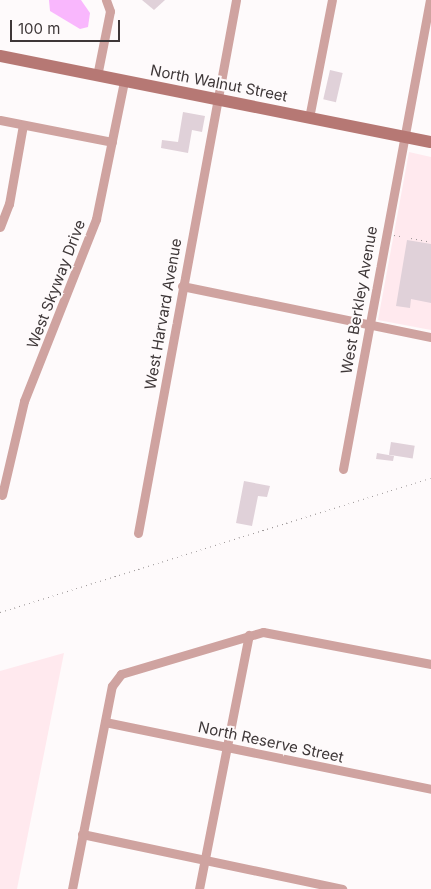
<!DOCTYPE html>
<html>
<head>
<meta charset="utf-8">
<style>
	body { margin:0 }
	#map { position:relative; width:431px; height:889px; overflow:hidden; background:#fefafb; font-family:Inter,sans-serif }
	div>[style] { position:absolute }
	[style*='--x'] { left:calc(var(--x)*1px); top:calc(var(--y)*1px); width:calc(var(--w)*1px); rotate:calc(var(--a)*1deg) }
	.built>* { inset:0; background:#ffe9ee }
	.water>* { inset:0; background:#f9b7fd }
	.building>* { inset:0; background:#e0d1d9; transform-origin:0 0 }
	.path>* { height:1px; margin-top:-0.5px; transform-origin:0; background:repeating-linear-gradient(90deg,#9a9495 0 1px,transparent 0 5px) }
	.street>* { height:9px; margin:-4.5px; padding:0 4.5px; transform-origin:4.5px; border-radius:4.5px; background:#cfa3a0 }
	.secondary>* { height:12px; margin:-6px; padding:0 6px; transform-origin:6px; border-radius:6px; background:#b67874 }
	span { translate:-50% -50%; white-space:nowrap; text-align:center; line-height:1.15; -webkit-text-stroke:4px #fefafb; paint-order:stroke }
	.street-label { font-size:15px; color:#3e3738 }
	.scale { position:absolute; left:10px; top:20px; width:110px; height:22px; box-sizing:border-box; border:2px solid #3e3738; border-top:0; padding-left:6px; font-size:15px; line-height:18px; white-space:nowrap; color:#3e3738; -webkit-text-stroke:4px #fefafb; paint-order:stroke }
</style>
</head>
<body>
<div id="map">
	<div class="built">
		<i style="clip-path:polygon(409px 152px,431px 157px,431px 330px,378px 320px)"></i>
		<i style="clip-path:polygon(64px 653px,17px 889px,0 889px,0 671px)"></i>
	</div>
	<div class="water">
		<i style="clip-path:polygon(49px 0,81px 0,90px 13px,88px 27px,80px 29px,50px 11px)"></i>
	</div>
	<div class="building">
		<i style="clip-path:polygon(142px 0,165px 0,154px 10px)"></i>
		<i style="left:330px;top:70px;width:13px;height:30px;rotate:13deg"></i>
		<i style="clip-path:polygon(183px 112px,205px 116px,202px 132px,192px 130px,188px 153px,161px 148px,162px 140px,178px 142px)"></i>
		<i style="clip-path:polygon(407px 240px,431px 244px,431px 303px,411px 299px,410px 308px,396px 306px)"></i>
		<i style="left:391px;top:442px;width:24px;height:13px;rotate:9deg"></i>
		<i style="clip-path:polygon(377px 453px,394px 456px,393px 461px,376px 459px)"></i>
		<i style="clip-path:polygon(244px 481px,270px 486px,267px 497px,258px 496px,252px 526px,236px 523px)"></i>
	</div>
	<div class="path">
		<i style="--x:394;--y:235;--w:6;--a:9"></i>
		<i style="--x:411;--y:238;--w:20;--a:11"></i>
		<i style="--x:0;--y:612;--w:451;--a:-17.3"></i>
	</div>
	<div class="street">
		<i style="--x:97;--y:76;--w:66;--a:-78.7"></i>
		<i style="--x:110;--y:11;--w:12;--a:-110"></i>
		<i style="--x:309;--y:118;--w:120;--a:-79"></i>
		<i style="--x:0;--y:120;--w:114;--a:11.1"></i>
		<i style="--x:0;--y:227;--w:25;--a:-69"></i>
		<i style="--x:9;--y:204;--w:80;--a:-80"></i>
		<i style="--x:182;--y:286;--w:254;--a:11.6"></i>
		<i style="--x:343;--y:469;--w:477;--a:-79.5"></i>
		<i style="--x:2;--y:495;--w:97;--a:-76.8"></i>
		<i style="--x:24;--y:401;--w:196;--a:-68.4"></i>
		<i style="--x:96;--y:219;--w:141;--a:-78.5"></i>
		<i style="--x:138;--y:533;--w:542;--a:-79.58"></i>
		<i style="--x:105;--y:722;--w:333;--a:11.6"></i>
		<i style="--x:82;--y:834;--w:266;--a:11.9"></i>
		<i style="--x:72;--y:889;--w:207;--a:-78.9"></i>
		<i style="--x:112;--y:686;--w:15;--a:-53"></i>
		<i style="--x:121;--y:674;--w:148;--a:-16.5"></i>
		<i style="--x:263;--y:632;--w:171;--a:10.8"></i>
		<i style="--x:199;--y:889;--w:259;--a:-78.9"></i>
	</div>
	<div class="secondary">
		<i style="--x:0;--y:56;--w:439;--a:11.3"></i>
	</div>
	<div class="street-label">
		<span style="left:219px;top:83px;rotate:11deg">North Walnut Street</span>
		<span style="left:56px;top:284px;rotate:-69deg">West Skyway Drive</span>
		<span style="left:359px;top:300px;rotate:-80deg">West Berkley Avenue</span>
		<span style="left:163px;top:314px;rotate:-80deg">West Harvard Avenue</span>
		<span style="left:271px;top:742px;rotate:12deg">North Reserve Street</span>
	</div>
	<div class="scale">100 m</div>
</div>
</body>
</html>
